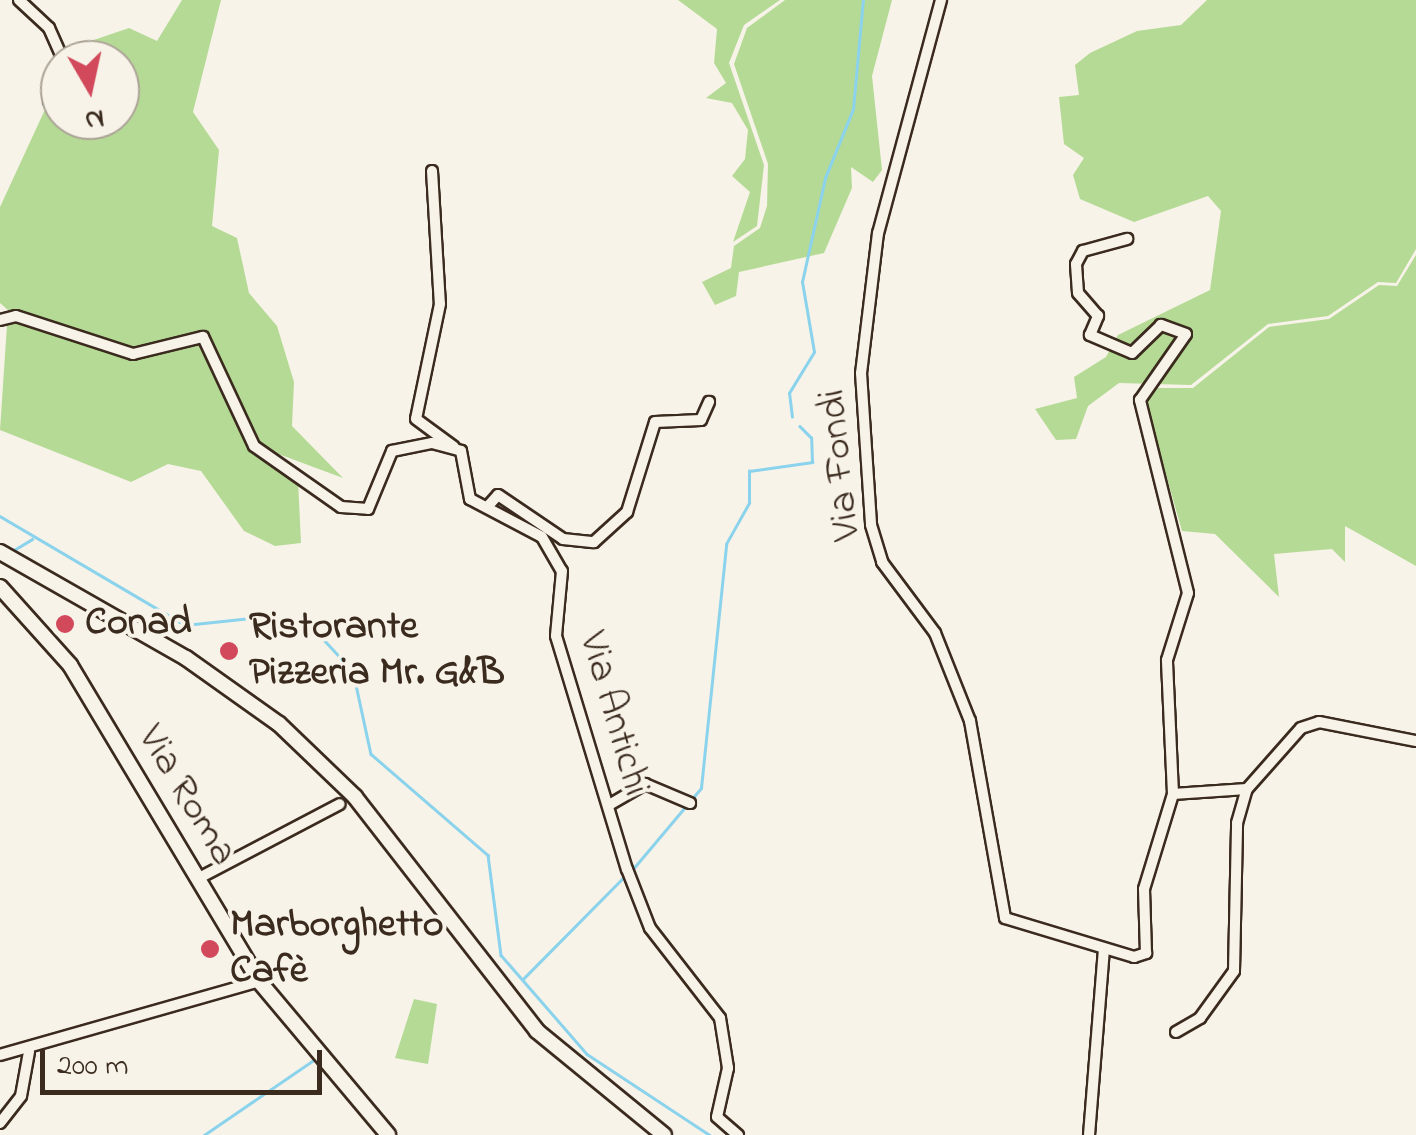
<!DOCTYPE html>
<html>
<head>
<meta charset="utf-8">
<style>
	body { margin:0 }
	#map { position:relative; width:1416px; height:1135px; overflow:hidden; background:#f7f3e8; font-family:"Indie Flower",sans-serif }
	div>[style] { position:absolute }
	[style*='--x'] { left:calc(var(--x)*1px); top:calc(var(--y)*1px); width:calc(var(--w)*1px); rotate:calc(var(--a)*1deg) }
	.green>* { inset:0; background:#b5da95 }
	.stream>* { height:2.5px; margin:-1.25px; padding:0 1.25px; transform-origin:1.25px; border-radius:1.25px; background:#8bd3ec }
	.roads { filter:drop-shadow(2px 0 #3b2a1e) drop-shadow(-2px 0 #3b2a1e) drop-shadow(0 2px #3b2a1e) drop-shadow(0 -2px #3b2a1e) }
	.street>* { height:10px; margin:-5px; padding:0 5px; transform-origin:5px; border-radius:5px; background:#f7f3e8 }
	.secondary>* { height:14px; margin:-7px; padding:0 7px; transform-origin:7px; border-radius:7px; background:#f7f3e8 }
	.dots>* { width:28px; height:28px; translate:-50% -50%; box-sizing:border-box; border:5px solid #f7f3e8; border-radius:50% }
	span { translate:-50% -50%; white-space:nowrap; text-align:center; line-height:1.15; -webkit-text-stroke:8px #f7f3e8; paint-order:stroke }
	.street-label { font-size:40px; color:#3b2a1e }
	.poi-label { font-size:40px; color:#3b2a1e; font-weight:700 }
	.left { translate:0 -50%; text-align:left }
	.north { position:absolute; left:40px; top:40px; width:100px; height:100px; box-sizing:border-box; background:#f7f3e8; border:2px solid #aca397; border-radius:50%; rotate:171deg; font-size:28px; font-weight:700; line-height:40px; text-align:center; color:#3b2a1e }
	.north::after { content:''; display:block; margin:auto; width:35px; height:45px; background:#d1495b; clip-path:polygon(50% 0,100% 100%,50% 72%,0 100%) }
	.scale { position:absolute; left:40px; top:1050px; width:282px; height:45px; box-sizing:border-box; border:5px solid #3b2a1e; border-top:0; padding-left:12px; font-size:30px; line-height:35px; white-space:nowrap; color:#3b2a1e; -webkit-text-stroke:8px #f7f3e8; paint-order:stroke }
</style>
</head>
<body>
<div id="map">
	<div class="green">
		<i style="clip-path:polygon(182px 0,221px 0,193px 112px,219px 150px,212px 226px,237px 238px,249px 293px,277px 326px,294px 382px,292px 426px,343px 478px,265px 449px,258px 455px,298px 480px,301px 543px,275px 546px,244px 531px,201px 471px,168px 464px,131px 482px,0 430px,8px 310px,0 303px,0 207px,60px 77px,60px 120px,120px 120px,120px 60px,71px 60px,85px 43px,129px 28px,157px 41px)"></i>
		<i style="clip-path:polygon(678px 0,780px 0,744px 25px,729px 63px,764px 165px,757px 226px,733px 242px,750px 192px,732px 176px,745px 159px,748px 130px,732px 103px,706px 98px,726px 83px,714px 63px,717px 29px)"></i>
		<i style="clip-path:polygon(785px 0,892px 0,872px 76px,882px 170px,873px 182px,851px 167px,852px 188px,824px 253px,739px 272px,736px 296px,715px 305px,702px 282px,731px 268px,734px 246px,760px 228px,767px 206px,768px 164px,734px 64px,747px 28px)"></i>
		<i style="clip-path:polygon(1207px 0,1416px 0,1416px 249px,1396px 283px,1378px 282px,1328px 316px,1268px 324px,1191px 385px,1119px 383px,1088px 406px,1076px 439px,1056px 440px,1035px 409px,1077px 398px,1074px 377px,1106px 357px,1118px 335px,1210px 290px,1221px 211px,1208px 196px,1134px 222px,1080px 199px,1073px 175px,1084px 158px,1064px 144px,1059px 97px,1079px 95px,1075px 65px,1090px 53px,1137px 31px,1181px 25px)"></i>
		<i style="clip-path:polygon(1416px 255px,1416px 566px,1345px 526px,1345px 562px,1332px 549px,1274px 554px,1279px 597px,1215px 534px,1182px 531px,1145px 400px,1158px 388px,1193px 388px,1269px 327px,1329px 319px,1379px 285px,1397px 286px)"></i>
		<i style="clip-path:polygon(414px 999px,437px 1004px,428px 1064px,395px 1058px)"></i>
	</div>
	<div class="stream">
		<i style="--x:792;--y:417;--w:24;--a:-97"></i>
		<i style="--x:789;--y:393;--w:48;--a:-58.6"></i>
		<i style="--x:814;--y:352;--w:71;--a:-99.7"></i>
		<i style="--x:802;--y:282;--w:107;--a:-77.5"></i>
		<i style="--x:825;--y:178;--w:74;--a:-67.9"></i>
		<i style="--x:853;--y:109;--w:109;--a:-84.8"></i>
		<i style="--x:0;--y:516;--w:215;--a:30.5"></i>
		<i style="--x:185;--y:625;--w:75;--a:-6.1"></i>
		<i style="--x:260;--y:617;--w:54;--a:11.7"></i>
		<i style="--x:313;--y:628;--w:59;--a:47.1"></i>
		<i style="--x:353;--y:671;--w:85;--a:77.8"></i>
		<i style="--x:371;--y:754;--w:155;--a:40.8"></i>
		<i style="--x:488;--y:855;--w:101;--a:82.6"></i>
		<i style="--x:501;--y:955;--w:131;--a:49"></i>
		<i style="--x:587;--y:1054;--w:147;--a:33.4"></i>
		<i style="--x:14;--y:550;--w:21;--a:-31"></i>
		<i style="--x:632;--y:870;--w:107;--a:-49.9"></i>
		<i style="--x:701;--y:788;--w:245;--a:-84.1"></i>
		<i style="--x:726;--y:544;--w:47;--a:-60.7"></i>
		<i style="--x:749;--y:503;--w:32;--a:-90"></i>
		<i style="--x:749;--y:471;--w:64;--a:-8.1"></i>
		<i style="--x:812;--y:462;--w:24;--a:-92"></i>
		<i style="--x:811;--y:438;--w:16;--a:-135"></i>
		<i style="--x:523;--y:979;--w:146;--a:-45.3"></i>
		<i style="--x:204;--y:1135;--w:135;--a:-34.4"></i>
	</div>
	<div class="roads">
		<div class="street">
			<i style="--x:19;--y:0;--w:41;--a:43"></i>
			<i style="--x:49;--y:28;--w:35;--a:66"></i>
			<i style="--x:941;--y:0;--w:241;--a:105.1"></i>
			<i style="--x:878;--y:233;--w:141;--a:96.9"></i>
			<i style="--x:861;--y:373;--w:152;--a:86.2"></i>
			<i style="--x:871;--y:525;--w:39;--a:73"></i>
			<i style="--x:882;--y:562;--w:89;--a:53.3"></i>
			<i style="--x:935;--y:633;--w:95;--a:68.3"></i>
			<i style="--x:970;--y:721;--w:200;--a:79.9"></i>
			<i style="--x:1005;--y:918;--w:135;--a:16.8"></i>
			<i style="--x:1134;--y:957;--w:13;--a:-18"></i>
			<i style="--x:1146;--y:953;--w:64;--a:-91.8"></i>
			<i style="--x:1144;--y:889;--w:99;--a:-73"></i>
			<i style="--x:1173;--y:794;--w:134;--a:-92.6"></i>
			<i style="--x:1167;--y:660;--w:70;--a:-72.6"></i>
			<i style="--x:1188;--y:593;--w:199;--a:-104"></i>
			<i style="--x:1140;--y:400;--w:80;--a:-55.1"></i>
			<i style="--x:1186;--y:334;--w:27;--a:-160"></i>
			<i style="--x:1161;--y:325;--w:40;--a:136"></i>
			<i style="--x:1132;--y:353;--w:46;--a:-156.8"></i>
			<i style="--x:1090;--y:335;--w:21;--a:-67"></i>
			<i style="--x:1098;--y:316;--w:30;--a:-131"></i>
			<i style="--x:1078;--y:293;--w:29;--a:-94"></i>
			<i style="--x:1076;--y:264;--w:15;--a:-62"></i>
			<i style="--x:1083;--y:251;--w:46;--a:-15.3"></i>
			<i style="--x:49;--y:101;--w:33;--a:-70"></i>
			<i style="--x:432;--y:171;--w:133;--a:86.6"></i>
			<i style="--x:440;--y:304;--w:117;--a:101.8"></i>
			<i style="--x:416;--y:419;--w:47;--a:36.4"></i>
			<i style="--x:0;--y:320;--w:16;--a:-14"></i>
			<i style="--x:16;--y:316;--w:123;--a:18"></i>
			<i style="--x:133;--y:354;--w:72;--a:-13.7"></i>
			<i style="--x:203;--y:337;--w:120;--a:64.9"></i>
			<i style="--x:254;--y:446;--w:106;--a:35"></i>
			<i style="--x:341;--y:507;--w:27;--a:4"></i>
			<i style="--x:368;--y:509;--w:63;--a:-67.5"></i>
			<i style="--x:392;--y:451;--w:41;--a:-11.3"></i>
			<i style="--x:432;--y:443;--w:30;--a:15"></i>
			<i style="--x:461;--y:451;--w:49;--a:79.4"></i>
			<i style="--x:470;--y:499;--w:81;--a:27.8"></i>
			<i style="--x:542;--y:537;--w:39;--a:60"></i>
			<i style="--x:562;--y:571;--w:65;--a:95.3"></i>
			<i style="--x:556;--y:636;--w:244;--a:73.1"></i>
			<i style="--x:627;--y:869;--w:63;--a:68.7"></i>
			<i style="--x:650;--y:928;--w:114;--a:52.1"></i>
			<i style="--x:720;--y:1018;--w:51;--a:80.9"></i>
			<i style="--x:728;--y:1068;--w:50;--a:102.7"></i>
			<i style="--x:717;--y:1117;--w:28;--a:41"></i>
			<i style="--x:489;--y:505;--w:13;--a:-48"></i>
			<i style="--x:498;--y:495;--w:78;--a:34.1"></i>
			<i style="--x:563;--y:539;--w:31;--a:6"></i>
			<i style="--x:594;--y:542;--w:45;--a:-42.3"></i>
			<i style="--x:627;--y:512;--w:94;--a:-72.7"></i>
			<i style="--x:655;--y:422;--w:46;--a:-2.5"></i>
			<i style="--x:701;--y:420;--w:20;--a:-66"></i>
			<i style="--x:1173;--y:794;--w:74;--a:-3.9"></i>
			<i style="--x:1247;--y:789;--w:81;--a:-48.5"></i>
			<i style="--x:1301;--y:728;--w:19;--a:-18"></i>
			<i style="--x:1319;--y:722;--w:99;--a:11.1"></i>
			<i style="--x:609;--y:805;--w:42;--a:-30.3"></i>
			<i style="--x:645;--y:784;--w:49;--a:22.9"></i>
			<i style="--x:197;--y:879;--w:161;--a:-27.7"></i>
			<i style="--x:1176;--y:1032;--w:28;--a:-30"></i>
			<i style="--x:1200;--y:1018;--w:58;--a:-54.1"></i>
			<i style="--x:1234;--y:971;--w:148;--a:-88.8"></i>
			<i style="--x:1237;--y:823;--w:35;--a:-74"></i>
			<i style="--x:0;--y:1055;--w:269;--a:-15.9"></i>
			<i style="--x:0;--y:1123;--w:34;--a:-52"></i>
			<i style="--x:21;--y:1096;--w:45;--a:-79.7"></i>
			<i style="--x:1089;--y:1135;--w:186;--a:-85.4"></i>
		</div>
		<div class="secondary">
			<i style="--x:0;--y:552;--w:214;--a:29.7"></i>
			<i style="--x:186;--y:658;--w:114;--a:35.4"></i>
			<i style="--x:279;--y:724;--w:105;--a:43.8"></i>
			<i style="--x:355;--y:797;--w:296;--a:52.1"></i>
			<i style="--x:537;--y:1031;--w:164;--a:39.3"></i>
			<i style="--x:0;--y:587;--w:105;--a:48.1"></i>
			<i style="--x:70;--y:665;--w:368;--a:59.1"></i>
			<i style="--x:259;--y:981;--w:201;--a:50"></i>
		</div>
	</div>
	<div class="dots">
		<i style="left:65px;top:624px;background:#d1495b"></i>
		<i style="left:229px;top:651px;background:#d1495b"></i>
		<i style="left:210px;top:949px;background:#d1495b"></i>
	</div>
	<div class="street-label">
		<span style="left:841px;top:465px;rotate:-96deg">Via Fondi</span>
		<span style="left:613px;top:714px;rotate:74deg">Via Antichi</span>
		<span style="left:186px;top:796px;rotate:59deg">Via Roma</span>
	</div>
	<div class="poi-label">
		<span class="left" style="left:85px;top:624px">Conad</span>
		<span class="left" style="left:249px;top:651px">Ristorante<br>Pizzeria Mr. G&amp;B</span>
		<span class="left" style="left:230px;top:949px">Marborghetto<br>Cafè</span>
	</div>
	<div class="north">N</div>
	<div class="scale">200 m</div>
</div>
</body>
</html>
